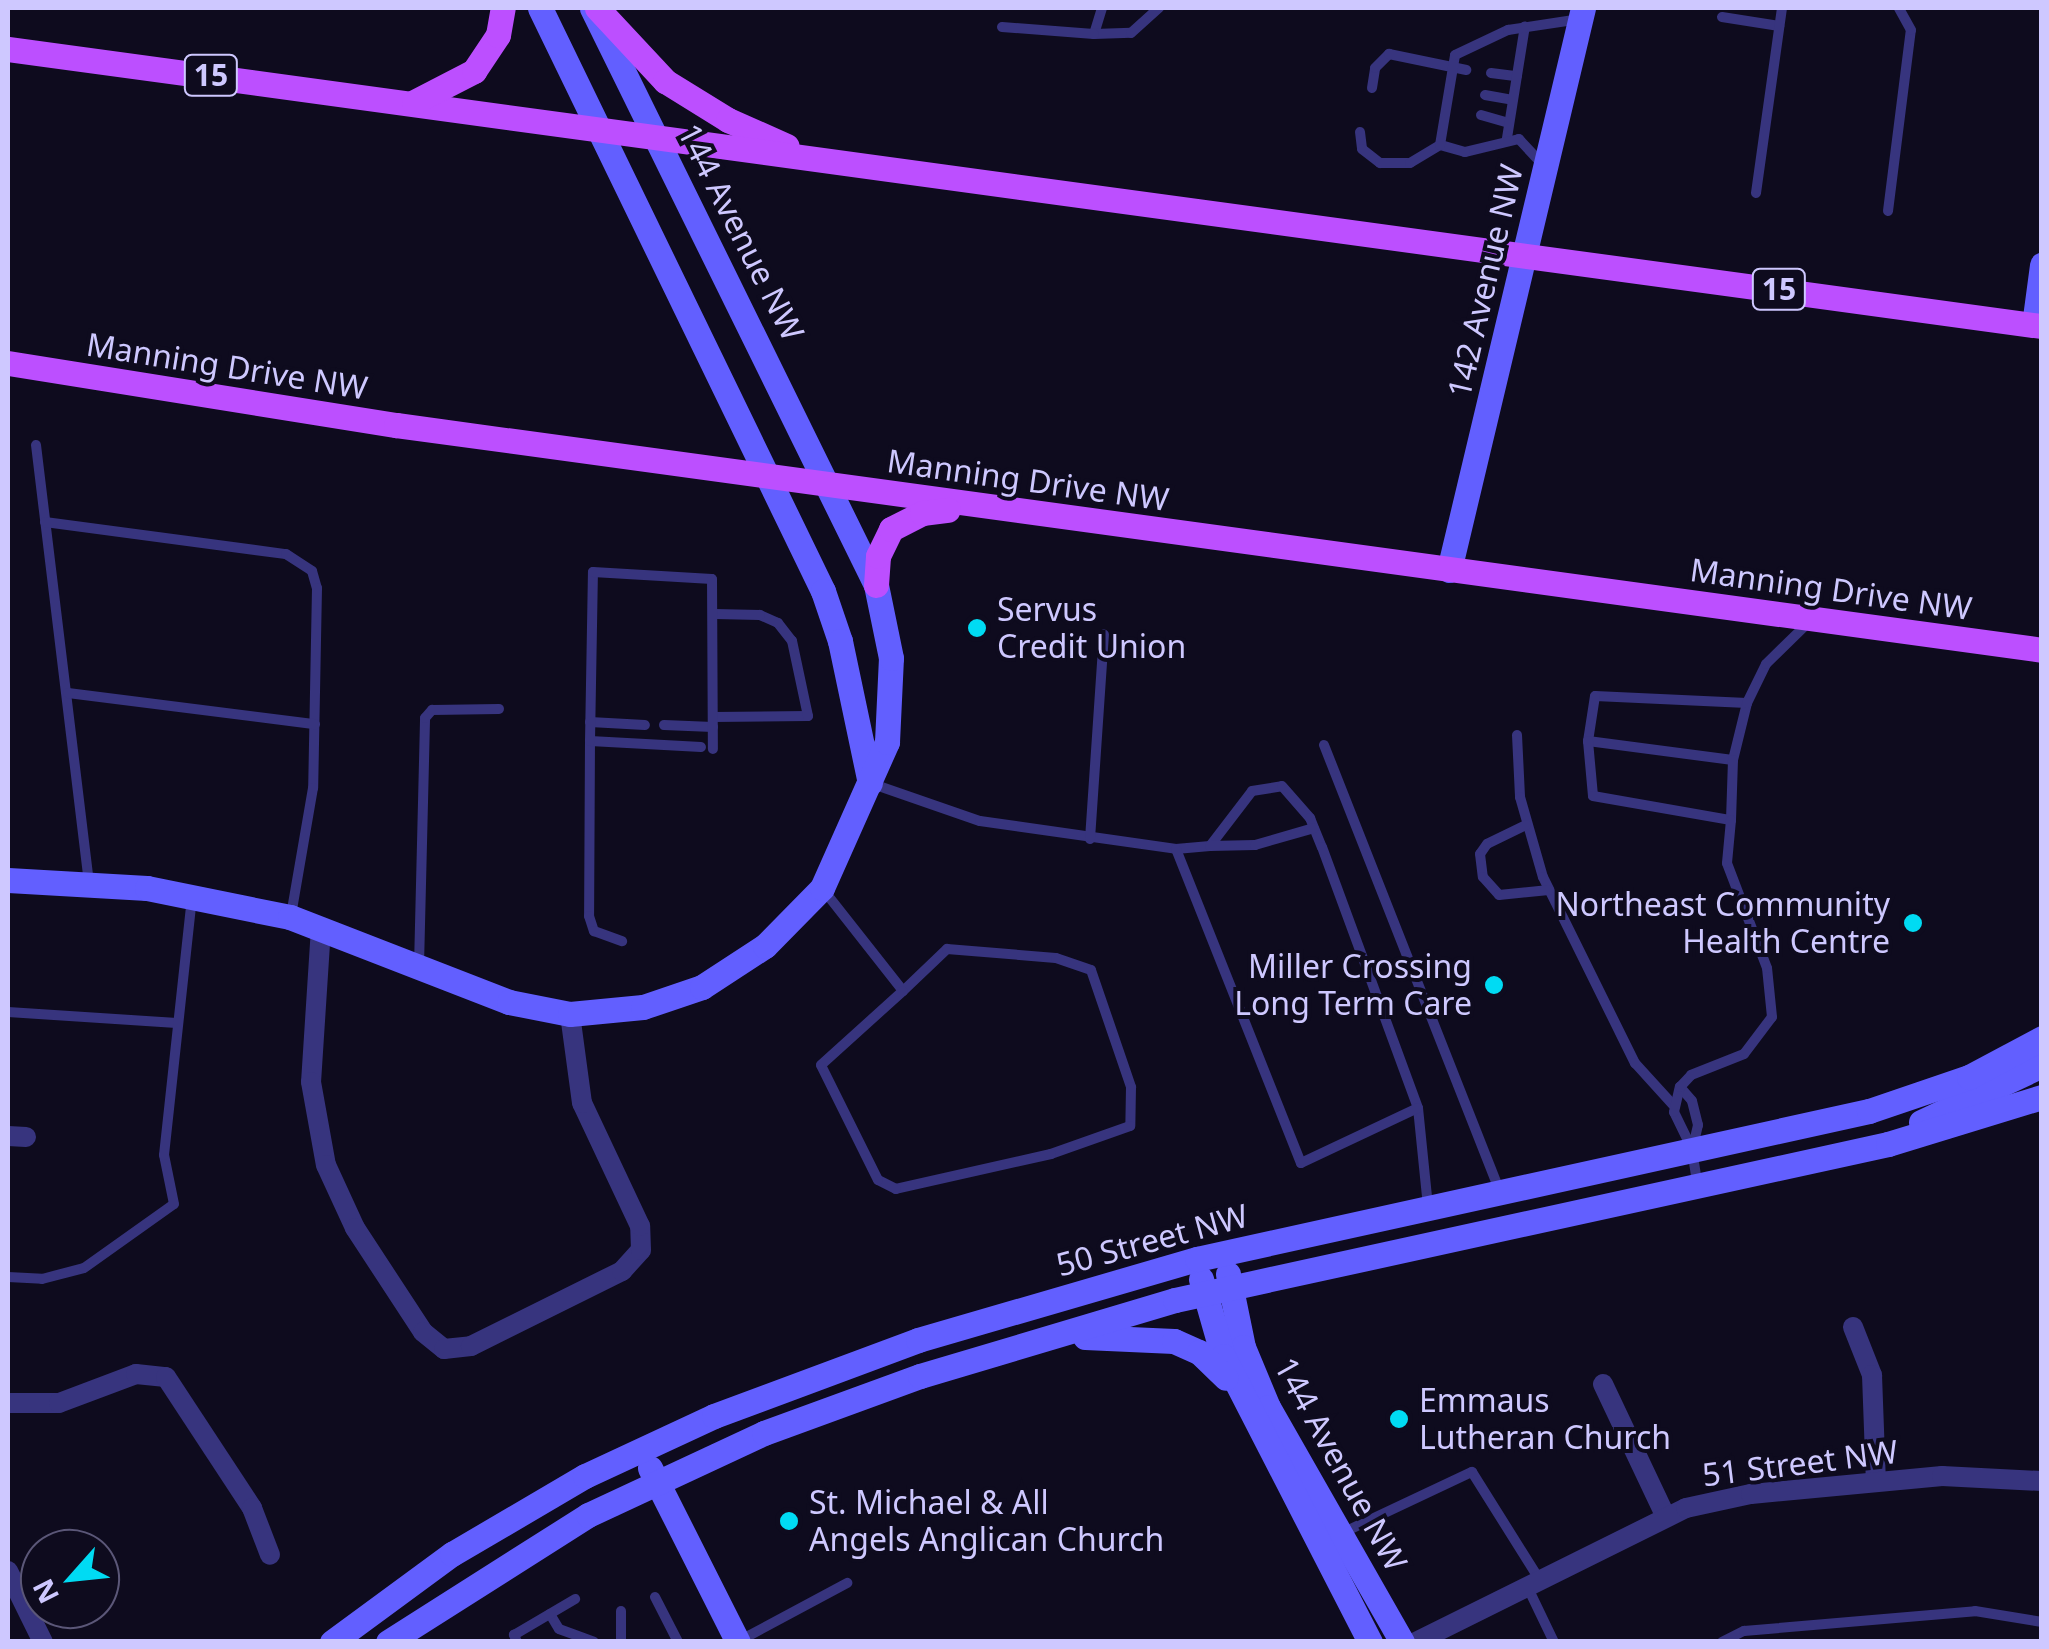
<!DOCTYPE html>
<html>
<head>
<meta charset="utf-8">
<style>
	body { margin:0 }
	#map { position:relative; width:2049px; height:1649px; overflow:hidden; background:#0e0b1e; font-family:"Noto Sans",sans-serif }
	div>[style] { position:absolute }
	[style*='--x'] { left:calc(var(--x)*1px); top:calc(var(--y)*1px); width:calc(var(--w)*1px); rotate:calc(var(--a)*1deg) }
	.lane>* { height:10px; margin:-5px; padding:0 5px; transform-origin:5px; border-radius:5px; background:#37347e }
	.street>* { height:20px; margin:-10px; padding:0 10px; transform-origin:10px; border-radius:10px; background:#37347e }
	.secondary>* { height:25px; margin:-12.5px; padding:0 12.5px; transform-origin:12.5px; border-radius:12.5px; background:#625fff }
	.primary>* { height:25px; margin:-12.5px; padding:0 12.5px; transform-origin:12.5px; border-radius:12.5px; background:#bc4fff }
	.dots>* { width:28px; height:28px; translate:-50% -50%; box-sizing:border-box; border:5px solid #0e0b1e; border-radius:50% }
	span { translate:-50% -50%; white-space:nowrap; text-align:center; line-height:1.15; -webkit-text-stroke:8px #0e0b1e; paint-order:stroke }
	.shield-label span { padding:2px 8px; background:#0e0b1e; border:2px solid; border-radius:8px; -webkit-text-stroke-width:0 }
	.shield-label { font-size:30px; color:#cec8ff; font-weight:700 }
	.street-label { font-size:32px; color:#cec8ff }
	.poi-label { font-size:32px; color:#cec8ff }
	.left { translate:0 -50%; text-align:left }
	.right { translate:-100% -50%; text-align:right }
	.frame { position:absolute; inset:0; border:10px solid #cec8ff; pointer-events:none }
	.north { position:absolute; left:20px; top:1529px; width:100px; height:100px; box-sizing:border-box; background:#0e0b1e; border:2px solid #5b5778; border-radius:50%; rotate:243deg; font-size:28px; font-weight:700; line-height:40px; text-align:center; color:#cec8ff }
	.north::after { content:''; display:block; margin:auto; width:35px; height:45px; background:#00dbf3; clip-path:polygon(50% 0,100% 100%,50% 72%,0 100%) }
</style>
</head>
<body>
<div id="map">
	<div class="lane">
		<i style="--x:1102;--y:8;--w:27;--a:107"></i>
		<i style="--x:1094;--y:34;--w:37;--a:-2"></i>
		<i style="--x:1131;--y:33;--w:38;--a:-42"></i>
		<i style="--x:1722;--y:17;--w:58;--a:9"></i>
		<i style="--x:1002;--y:27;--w:92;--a:4.4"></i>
		<i style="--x:1491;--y:73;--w:26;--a:7"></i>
		<i style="--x:1372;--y:88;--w:20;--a:-81"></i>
		<i style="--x:1375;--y:68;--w:20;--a:-45"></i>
		<i style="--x:1389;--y:54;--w:79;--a:11.7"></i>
		<i style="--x:1485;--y:95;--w:28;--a:10"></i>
		<i style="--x:1481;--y:115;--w:29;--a:16"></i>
		<i style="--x:1360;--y:132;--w:17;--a:83"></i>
		<i style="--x:1362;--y:149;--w:23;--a:38"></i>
		<i style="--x:1380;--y:163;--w:30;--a:0"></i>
		<i style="--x:1410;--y:163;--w:35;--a:-31"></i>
		<i style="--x:1507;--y:138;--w:113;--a:-80.9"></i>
		<i style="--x:1544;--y:166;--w:37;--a:-133"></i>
		<i style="--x:1519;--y:139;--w:56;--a:166.5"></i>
		<i style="--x:1465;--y:152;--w:26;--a:-164"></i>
		<i style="--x:1440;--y:145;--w:91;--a:-80.5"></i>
		<i style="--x:1455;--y:55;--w:59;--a:-25.3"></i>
		<i style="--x:1508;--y:30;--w:73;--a:-8.7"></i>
		<i style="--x:1756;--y:193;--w:187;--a:-82"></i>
		<i style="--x:1888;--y:211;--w:182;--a:-82.8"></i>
		<i style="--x:1911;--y:30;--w:25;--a:-119"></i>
		<i style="--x:36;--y:445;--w:439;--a:83.1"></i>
		<i style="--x:45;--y:522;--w:243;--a:7.6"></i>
		<i style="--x:286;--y:554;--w:31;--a:33"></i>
		<i style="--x:312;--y:571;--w:18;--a:74"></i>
		<i style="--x:317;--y:588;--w:200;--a:91.1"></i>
		<i style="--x:313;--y:788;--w:130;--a:99.8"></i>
		<i style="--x:68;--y:693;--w:249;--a:7.2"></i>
		<i style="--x:1747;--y:703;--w:152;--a:-177.4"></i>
		<i style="--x:1595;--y:696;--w:46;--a:98.8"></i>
		<i style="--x:1588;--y:741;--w:146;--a:7.5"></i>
		<i style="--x:1733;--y:760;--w:59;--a:-76.2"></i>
		<i style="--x:1747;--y:703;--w:43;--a:-64"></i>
		<i style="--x:1766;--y:664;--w:59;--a:-44.3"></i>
		<i style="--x:713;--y:717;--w:95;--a:-0.6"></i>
		<i style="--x:808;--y:716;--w:77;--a:-102"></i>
		<i style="--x:792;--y:641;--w:23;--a:-128"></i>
		<i style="--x:778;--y:623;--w:20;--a:-156"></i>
		<i style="--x:760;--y:615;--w:45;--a:-178.7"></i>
		<i style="--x:590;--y:722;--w:55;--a:3.1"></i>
		<i style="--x:664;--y:725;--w:49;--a:2.3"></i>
		<i style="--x:1517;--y:735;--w:62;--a:87.2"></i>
		<i style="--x:1520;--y:797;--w:83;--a:74"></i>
		<i style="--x:1543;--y:877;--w:208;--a:63.7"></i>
		<i style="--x:1635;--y:1063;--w:58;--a:47.8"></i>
		<i style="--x:590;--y:741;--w:175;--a:90.3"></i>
		<i style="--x:589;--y:916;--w:16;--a:72"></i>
		<i style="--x:594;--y:931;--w:30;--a:20"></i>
		<i style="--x:1588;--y:741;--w:55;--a:84.8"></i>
		<i style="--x:1593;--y:796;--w:140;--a:9.9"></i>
		<i style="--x:1731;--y:820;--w:60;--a:-88.1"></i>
		<i style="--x:1324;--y:745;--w:479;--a:68.5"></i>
		<i style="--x:701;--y:747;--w:111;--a:-176.9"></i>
		<i style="--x:590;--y:741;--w:169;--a:-89"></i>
		<i style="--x:593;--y:572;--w:119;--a:3.4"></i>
		<i style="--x:712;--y:579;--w:170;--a:89.7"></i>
		<i style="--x:870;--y:783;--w:116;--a:19.1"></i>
		<i style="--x:980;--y:821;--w:198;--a:8.1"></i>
		<i style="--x:1176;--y:849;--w:34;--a:-5"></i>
		<i style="--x:1210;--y:846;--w:69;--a:-52.6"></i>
		<i style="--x:1252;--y:791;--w:30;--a:-9"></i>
		<i style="--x:1282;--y:786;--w:43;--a:48.8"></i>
		<i style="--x:1310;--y:818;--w:31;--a:68"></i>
		<i style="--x:1322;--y:847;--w:278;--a:69.8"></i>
		<i style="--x:1418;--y:1108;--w:100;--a:84.2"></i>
		<i style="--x:1526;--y:825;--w:43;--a:154"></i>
		<i style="--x:1487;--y:844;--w:12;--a:125"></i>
		<i style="--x:1480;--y:854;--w:23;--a:83"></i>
		<i style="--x:1483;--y:877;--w:24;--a:48"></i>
		<i style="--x:1499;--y:895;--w:50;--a:-5.7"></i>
		<i style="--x:1090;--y:839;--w:205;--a:-86.1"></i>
		<i style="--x:1210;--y:846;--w:45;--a:-1.3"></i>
		<i style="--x:1255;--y:845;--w:61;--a:-16.1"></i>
		<i style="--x:1176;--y:849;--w:338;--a:68.3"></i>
		<i style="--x:1301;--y:1163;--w:129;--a:-25.2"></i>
		<i style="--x:822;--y:888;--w:131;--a:51.8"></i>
		<i style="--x:903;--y:991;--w:61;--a:-43.7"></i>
		<i style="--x:947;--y:949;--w:109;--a:4.7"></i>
		<i style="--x:1056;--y:958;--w:37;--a:19"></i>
		<i style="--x:1091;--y:970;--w:124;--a:71.1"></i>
		<i style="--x:1131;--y:1087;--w:39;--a:91"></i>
		<i style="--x:1130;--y:1126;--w:84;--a:160.5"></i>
		<i style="--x:1051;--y:1154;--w:159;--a:167.3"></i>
		<i style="--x:896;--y:1189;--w:20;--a:-153"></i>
		<i style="--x:878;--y:1180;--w:128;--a:-116.4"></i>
		<i style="--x:821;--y:1065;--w:110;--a:-42.1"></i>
		<i style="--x:419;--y:966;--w:248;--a:-88.6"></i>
		<i style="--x:425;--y:718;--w:11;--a:-49"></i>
		<i style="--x:432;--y:710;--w:67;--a:-0.9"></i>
		<i style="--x:8;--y:1012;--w:169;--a:3.7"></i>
		<i style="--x:1680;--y:1087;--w:18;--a:49"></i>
		<i style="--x:1692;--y:1101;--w:25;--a:76"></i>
		<i style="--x:1698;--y:1125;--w:26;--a:103"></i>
		<i style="--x:1692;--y:1150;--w:32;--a:81"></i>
		<i style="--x:1692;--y:1149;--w:41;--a:-115.9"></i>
		<i style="--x:1674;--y:1112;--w:26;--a:-77"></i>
		<i style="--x:1680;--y:1087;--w:16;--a:-47"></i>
		<i style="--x:1691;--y:1075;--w:57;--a:-21.6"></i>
		<i style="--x:1744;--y:1054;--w:46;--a:-52.9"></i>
		<i style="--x:1772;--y:1017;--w:49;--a:-95.8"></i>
		<i style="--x:1767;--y:968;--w:112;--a:-110.9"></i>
		<i style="--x:1727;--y:863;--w:43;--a:-84.7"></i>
		<i style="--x:8;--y:1277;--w:34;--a:3"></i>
		<i style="--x:42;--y:1279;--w:43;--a:-14.7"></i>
		<i style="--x:84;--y:1268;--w:110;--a:-35.4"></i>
		<i style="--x:174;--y:1204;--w:50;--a:-101.5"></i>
		<i style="--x:164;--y:1155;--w:258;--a:-83.8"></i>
		<i style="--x:1340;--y:1534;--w:146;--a:-25.2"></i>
		<i style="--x:1472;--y:1472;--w:126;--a:57.9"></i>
		<i style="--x:1527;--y:1586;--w:62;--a:64.3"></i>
		<i style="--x:655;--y:1597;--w:51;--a:62.9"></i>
		<i style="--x:550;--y:1614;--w:17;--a:59"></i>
		<i style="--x:559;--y:1629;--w:37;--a:20"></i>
		<i style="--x:739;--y:1641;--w:123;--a:-28.2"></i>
		<i style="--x:517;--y:1642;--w:8;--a:-113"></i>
		<i style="--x:514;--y:1635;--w:71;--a:-30.5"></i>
		<i style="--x:621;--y:1642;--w:31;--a:-90"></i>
		<i style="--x:1722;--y:1642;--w:25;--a:-27"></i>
		<i style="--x:1744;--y:1631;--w:232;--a:-4.9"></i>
		<i style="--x:1975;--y:1611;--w:68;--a:9.3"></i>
	</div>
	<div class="street">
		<i style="--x:321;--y:928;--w:154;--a:93.7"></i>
		<i style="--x:311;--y:1082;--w:84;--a:79.8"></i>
		<i style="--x:326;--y:1165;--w:69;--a:65.3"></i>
		<i style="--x:355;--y:1228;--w:124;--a:56.8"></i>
		<i style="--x:423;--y:1332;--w:27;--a:39"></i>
		<i style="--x:444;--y:1349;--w:27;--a:-6"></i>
		<i style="--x:471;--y:1346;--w:169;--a:-26.4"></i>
		<i style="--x:622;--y:1271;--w:28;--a:-48"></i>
		<i style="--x:641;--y:1250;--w:24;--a:-92"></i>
		<i style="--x:640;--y:1226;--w:136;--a:-115.2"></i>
		<i style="--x:582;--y:1103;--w:90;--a:-97.7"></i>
		<i style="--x:8;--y:1136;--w:18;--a:3"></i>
		<i style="--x:1853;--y:1327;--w:52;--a:68.4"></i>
		<i style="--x:1872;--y:1375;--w:107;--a:87.9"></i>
		<i style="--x:1603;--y:1384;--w:145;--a:64.7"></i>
		<i style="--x:8;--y:1403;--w:51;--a:0"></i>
		<i style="--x:59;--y:1403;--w:82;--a:-20.6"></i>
		<i style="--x:136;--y:1374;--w:30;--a:6"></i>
		<i style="--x:166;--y:1377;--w:157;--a:56.7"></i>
		<i style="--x:252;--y:1508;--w:50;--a:69"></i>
		<i style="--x:8;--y:1571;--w:79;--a:63.8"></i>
		<i style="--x:1416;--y:1642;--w:301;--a:-26.4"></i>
		<i style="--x:1686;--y:1508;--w:66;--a:-12.2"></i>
		<i style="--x:1751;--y:1494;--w:192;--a:-5.4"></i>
		<i style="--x:1942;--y:1476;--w:100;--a:2.9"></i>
	</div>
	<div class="secondary">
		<i style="--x:540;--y:8;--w:648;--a:64.11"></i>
		<i style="--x:823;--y:591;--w:53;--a:71.2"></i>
		<i style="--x:840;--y:641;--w:145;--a:78.1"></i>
		<i style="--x:2034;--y:325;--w:61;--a:-82.4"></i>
		<i style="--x:1449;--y:570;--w:578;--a:-76.59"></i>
		<i style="--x:8;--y:880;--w:139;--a:3.3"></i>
		<i style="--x:147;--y:888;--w:146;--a:11.5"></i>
		<i style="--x:290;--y:917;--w:235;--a:21.2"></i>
		<i style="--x:509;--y:1002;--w:62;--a:11.1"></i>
		<i style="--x:570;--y:1014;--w:73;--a:-5.5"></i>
		<i style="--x:643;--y:1007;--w:62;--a:-18.7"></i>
		<i style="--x:702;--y:987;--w:75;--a:-33.1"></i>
		<i style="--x:765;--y:946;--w:81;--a:-45.5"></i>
		<i style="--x:822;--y:888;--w:160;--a:-66"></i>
		<i style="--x:887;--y:742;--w:84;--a:-87.3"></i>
		<i style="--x:891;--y:658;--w:75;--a:-101.6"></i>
		<i style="--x:876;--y:585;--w:643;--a:-116.21"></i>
		<i style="--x:1921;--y:1122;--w:134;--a:-25.2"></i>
		<i style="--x:1228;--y:1274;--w:75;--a:78.4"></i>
		<i style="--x:1243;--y:1347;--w:65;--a:67.4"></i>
		<i style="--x:1268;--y:1407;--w:271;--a:60.3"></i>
		<i style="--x:1201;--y:1279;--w:80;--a:74.1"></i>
		<i style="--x:1223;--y:1356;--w:322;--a:62.8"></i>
		<i style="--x:1085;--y:1337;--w:89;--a:2.6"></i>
		<i style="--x:1174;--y:1341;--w:27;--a:24"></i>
		<i style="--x:1199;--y:1352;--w:37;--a:44"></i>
		<i style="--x:650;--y:1468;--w:195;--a:63.2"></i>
		<i style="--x:332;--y:1642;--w:149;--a:-36.3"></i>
		<i style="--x:452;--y:1554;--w:154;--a:-30.4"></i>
		<i style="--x:585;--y:1476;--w:142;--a:-24.9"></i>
		<i style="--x:714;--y:1416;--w:218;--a:-20.4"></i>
		<i style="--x:918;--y:1340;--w:291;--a:-16.2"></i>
		<i style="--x:1197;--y:1259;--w:688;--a:-12.42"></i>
		<i style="--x:1869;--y:1111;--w:106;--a:-18.8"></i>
		<i style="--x:1969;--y:1077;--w:83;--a:-28.1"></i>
		<i style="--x:388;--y:1642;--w:237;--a:-32.4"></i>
		<i style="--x:588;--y:1515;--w:194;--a:-25"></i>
		<i style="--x:764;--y:1433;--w:166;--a:-20.1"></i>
		<i style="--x:920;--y:1376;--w:266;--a:-16.6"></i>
		<i style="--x:1175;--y:1300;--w:730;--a:-12.34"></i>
		<i style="--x:1888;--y:1144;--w:161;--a:-17"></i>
	</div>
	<div class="primary">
		<i style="--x:597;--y:8;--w:100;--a:47"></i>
		<i style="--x:665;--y:81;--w:74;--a:31.8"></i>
		<i style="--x:728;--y:120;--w:64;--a:23.8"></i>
		<i style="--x:8;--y:49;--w:2053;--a:7.76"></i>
		<i style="--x:414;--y:102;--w:68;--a:-27.3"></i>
		<i style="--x:474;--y:71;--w:43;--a:-56.3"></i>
		<i style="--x:498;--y:35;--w:27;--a:-80"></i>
		<i style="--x:8;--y:363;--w:393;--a:9.1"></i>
		<i style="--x:396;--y:425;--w:1661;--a:7.78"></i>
		<i style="--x:876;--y:585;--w:29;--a:-86"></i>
		<i style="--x:878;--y:556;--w:30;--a:-64"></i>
		<i style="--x:891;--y:529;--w:35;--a:-27"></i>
		<i style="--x:922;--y:513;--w:26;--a:-7"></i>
	</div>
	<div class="dots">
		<i style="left:977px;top:628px;background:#00dbf3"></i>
		<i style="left:1913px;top:923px;background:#00dbf3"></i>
		<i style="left:1494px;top:985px;background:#00dbf3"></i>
		<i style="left:1399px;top:1419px;background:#00dbf3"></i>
		<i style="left:789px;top:1521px;background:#00dbf3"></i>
	</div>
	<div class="shield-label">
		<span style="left:211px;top:75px">15</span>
		<span style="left:1779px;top:289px">15</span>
	</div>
	<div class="street-label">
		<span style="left:741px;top:232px;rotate:63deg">144 Avenue NW</span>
		<span style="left:1485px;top:281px;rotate:-77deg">142 Avenue NW</span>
		<span style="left:227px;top:366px;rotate:9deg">Manning Drive NW</span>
		<span style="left:1028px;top:480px;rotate:8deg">Manning Drive NW</span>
		<span style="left:1831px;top:589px;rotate:8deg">Manning Drive NW</span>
		<span style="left:1152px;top:1240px;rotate:-15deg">50 Street NW</span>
		<span style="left:1800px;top:1463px;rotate:-7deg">51 Street NW</span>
		<span style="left:1341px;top:1464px;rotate:61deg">144 Avenue NW</span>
	</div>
	<div class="poi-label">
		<span class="left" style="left:997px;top:628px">Servus<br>Credit Union</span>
		<span class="right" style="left:1890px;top:923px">Northeast Community<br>Health Centre</span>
		<span class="right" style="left:1472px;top:985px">Miller Crossing<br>Long Term Care</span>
		<span class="left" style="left:1419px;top:1419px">Emmaus<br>Lutheran Church</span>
		<span class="left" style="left:809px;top:1521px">St. Michael &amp; All<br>Angels Anglican Church</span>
	</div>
	<div class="frame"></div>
	<div class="north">N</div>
</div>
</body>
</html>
